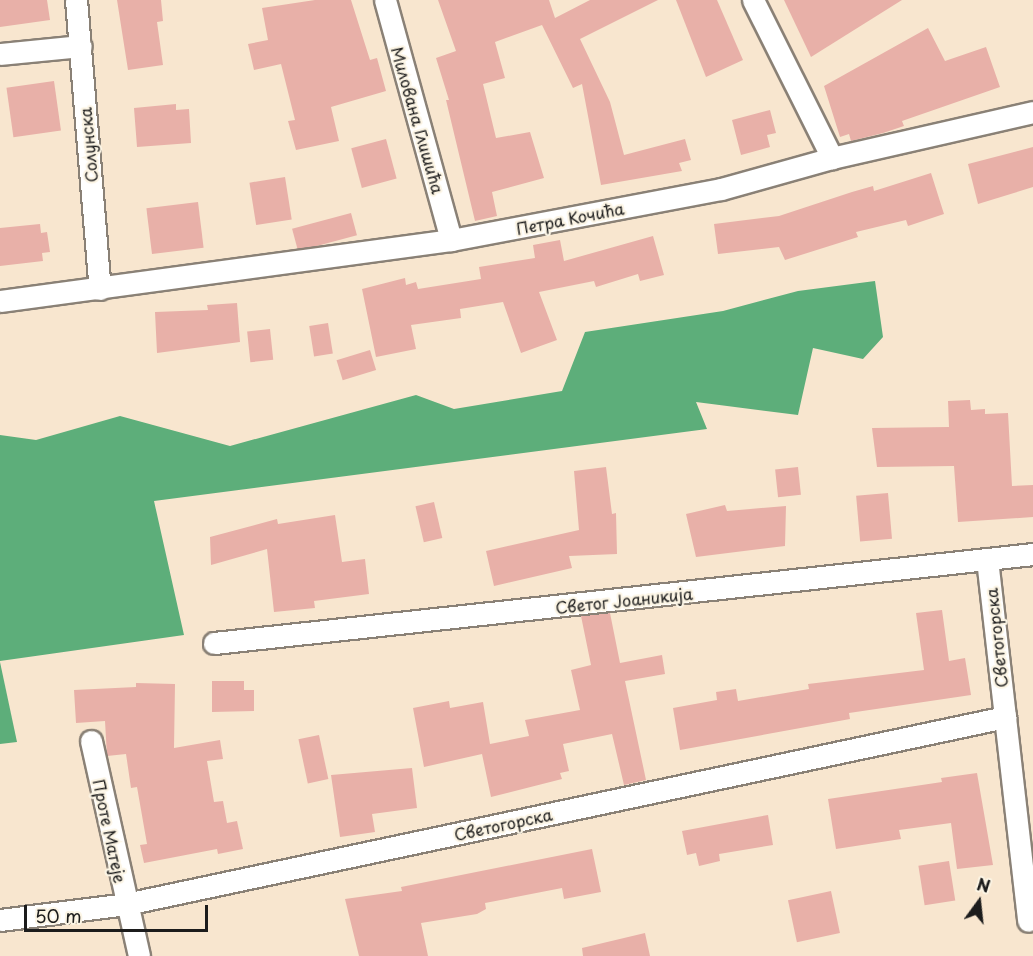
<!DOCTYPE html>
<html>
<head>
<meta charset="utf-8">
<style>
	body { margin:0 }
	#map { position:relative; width:1033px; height:956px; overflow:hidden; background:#f8e6cf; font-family:"Playpen Sans",sans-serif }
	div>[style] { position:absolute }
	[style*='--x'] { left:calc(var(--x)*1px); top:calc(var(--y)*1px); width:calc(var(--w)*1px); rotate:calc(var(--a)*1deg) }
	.forest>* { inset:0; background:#5dae7a }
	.building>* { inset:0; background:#e8b0a8; transform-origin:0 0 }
	.roads { filter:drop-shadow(2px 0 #8a8176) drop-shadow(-2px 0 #8a8176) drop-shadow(0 2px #8a8176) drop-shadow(0 -2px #8a8176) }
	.minor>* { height:21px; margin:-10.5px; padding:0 10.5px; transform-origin:10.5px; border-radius:10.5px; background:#fff }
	span { translate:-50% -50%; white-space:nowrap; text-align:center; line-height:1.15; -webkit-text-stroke:4.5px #fcf5e5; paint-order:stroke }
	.street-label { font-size:16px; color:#1c1c1c }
	.north { position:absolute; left:949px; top:872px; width:60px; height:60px; -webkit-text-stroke:4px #fcf5e5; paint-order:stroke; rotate:15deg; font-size:16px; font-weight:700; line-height:24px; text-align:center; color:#1c1c1c }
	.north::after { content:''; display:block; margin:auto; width:21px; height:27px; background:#1c1c1c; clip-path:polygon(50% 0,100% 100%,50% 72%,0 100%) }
	.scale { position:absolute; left:24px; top:905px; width:184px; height:27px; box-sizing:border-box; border:3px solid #1c1c1c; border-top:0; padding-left:8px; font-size:18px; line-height:21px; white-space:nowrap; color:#1c1c1c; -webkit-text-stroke:4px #fcf5e5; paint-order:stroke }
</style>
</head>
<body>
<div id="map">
	<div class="forest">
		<i style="clip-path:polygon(875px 281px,883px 337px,863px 359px,813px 348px,798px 415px,696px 402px,707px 429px,154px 501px,184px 635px,0 661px,0 435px,36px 440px,120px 416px,230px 446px,416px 395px,454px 409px,562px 391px,585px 332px,723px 311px,798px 291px)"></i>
		<i style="clip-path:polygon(0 662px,17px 742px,0 744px)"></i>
	</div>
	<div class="building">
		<i style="clip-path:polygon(0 0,47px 0,50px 20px,0 27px)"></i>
		<i style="clip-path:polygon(117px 0,161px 0,163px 21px,157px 22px,163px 65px,128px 70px)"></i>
		<i style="clip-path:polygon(315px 0,351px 0,370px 60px,377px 58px,386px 91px,331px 107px,339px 141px,296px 150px,288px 121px,295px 120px,281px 64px,254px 70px,248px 44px,268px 40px,262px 8px)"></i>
		<i style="clip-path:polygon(438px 0,549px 0,555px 18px,590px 0,658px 0,580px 39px,610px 102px,624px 155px,685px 139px,691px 160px,679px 163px,682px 171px,601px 185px,582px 84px,573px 88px,542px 25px,495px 42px,505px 78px,483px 84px,496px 138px,530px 132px,544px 178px,492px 192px,497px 216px,475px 221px,446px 100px,449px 100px,436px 58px,456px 51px)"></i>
		<i style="clip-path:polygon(676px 0,717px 0,743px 60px,706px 77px)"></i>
		<i style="clip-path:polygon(784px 0,902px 0,811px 57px)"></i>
		<i style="clip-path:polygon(928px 28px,945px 61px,986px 47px,1000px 87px,902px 121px,904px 126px,883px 133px,851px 141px,849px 134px,840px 137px,824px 86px)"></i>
		<i style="left:54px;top:81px;width:50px;height:48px;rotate:82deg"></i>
		<i style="clip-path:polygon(176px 104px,176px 110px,189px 109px,191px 143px,137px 147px,134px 108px)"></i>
		<i style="clip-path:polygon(770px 110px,776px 133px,767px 135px,770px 147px,741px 155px,732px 120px)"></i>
		<i style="left:386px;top:139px;width:41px;height:36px;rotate:75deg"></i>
		<i style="clip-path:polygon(1033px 147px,1033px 187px,978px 204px,968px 164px)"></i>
		<i style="clip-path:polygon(931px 173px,944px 214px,908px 226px,906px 220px,856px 232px,858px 237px,785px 260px,779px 247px,718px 254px,714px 224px,779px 216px,852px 192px,873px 186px,874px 191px)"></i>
		<i style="left:285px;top:177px;width:43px;height:36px;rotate:81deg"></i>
		<i style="left:198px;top:202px;width:46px;height:52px;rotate:83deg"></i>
		<i style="left:351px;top:213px;width:23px;height:61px;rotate:75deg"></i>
		<i style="clip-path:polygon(40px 224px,41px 233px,47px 232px,50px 252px,42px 253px,43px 261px,0 266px,0 228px)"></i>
		<i style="clip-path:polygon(653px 236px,664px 275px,640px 281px,638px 274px,596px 287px,594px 281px,539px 292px,557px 340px,521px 353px,503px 302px,460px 309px,461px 318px,411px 325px,416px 349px,376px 357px,362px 289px,405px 278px,406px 285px,416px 282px,418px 289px,481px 279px,479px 267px,535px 258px,533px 245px,560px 240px,564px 261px)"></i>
		<i style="clip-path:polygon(237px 303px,240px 342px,157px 353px,155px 312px,208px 310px,207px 305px)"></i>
		<i style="left:328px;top:323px;width:31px;height:19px;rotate:81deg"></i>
		<i style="left:270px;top:329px;width:31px;height:23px;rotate:84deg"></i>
		<i style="left:370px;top:350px;width:21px;height:35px;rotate:73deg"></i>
		<i style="clip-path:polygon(970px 400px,971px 410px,985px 409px,985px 414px,1008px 413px,1012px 486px,1033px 485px,1033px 517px,958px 522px,954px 466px,877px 467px,872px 428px,949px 427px,948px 401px)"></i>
		<i style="clip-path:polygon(606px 467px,612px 514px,616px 513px,617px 554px,569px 556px,572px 568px,494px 586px,486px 551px,579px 530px,574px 471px)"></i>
		<i style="left:798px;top:467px;width:28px;height:23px;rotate:84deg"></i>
		<i style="left:888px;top:493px;width:46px;height:32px;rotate:85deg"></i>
		<i style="left:434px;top:502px;width:37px;height:19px;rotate:77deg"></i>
		<i style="clip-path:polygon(725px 505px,727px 511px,786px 506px,785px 546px,696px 557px,686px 514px)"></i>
		<i style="clip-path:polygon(335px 515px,342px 562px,365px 559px,369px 594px,314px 601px,315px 608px,274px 612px,267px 549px,211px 565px,210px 537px,277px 519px,278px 524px)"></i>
		<i style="clip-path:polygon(942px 610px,949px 661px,965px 658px,971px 695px,849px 713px,850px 719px,680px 750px,673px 708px,717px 700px,716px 692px,736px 689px,738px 701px,809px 689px,808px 684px,924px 670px,916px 613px)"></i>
		<i style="clip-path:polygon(610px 613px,620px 663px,662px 655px,665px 674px,625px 681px,646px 780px,624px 785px,612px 734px,563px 744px,569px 771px,560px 773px,562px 779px,491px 797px,482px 754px,424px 767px,413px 708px,449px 701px,450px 708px,483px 702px,490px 744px,529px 736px,525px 720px,580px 710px,571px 670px,591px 665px,581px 616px)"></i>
		<i style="clip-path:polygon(212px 681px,244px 681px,244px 690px,254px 690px,254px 711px,212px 712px)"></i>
		<i style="clip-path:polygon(136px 683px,175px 684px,174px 748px,220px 740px,223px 759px,207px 761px,214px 802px,223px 801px,227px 823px,237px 821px,243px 849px,218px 854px,217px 849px,144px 863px,140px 845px,147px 844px,137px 787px,131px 788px,126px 754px,107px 756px,105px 721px,76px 723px,74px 690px,136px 687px)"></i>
		<i style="left:319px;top:735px;width:45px;height:21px;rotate:78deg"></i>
		<i style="clip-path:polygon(412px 768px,417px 808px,372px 814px,375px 832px,340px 837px,331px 775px)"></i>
		<i style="clip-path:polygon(977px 773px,993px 865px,957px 869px,951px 823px,899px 830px,901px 839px,836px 849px,828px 799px,942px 782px,941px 778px)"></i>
		<i style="clip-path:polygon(768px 815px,773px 845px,719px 854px,720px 861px,699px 866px,696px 853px,687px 855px,682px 831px)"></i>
		<i style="clip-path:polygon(592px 849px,601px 892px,564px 899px,562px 888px,485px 903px,486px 909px,477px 914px,421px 923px,428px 956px,359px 956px,345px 899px,402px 891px,401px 887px)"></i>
		<i style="left:949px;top:861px;width:40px;height:31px;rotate:81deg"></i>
		<i style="left:831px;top:891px;width:43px;height:44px;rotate:78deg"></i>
		<i style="clip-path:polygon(645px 933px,650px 956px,583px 956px,582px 948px)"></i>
	</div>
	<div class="roads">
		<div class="minor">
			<i style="--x:76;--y:0;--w:290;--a:85.3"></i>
			<i style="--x:385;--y:0;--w:249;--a:74.6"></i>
			<i style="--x:753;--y:0;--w:177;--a:63.4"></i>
			<i style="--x:0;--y:54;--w:81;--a:-5.6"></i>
			<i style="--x:0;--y:301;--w:455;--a:-7.7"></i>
			<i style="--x:451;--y:240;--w:275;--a:-10.7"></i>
			<i style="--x:721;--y:189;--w:115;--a:-15.6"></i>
			<i style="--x:832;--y:158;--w:206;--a:-12.9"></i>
			<i style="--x:987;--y:559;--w:364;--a:83.5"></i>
			<i style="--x:214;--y:643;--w:824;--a:-6.2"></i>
			<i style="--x:91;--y:741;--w:220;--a:77.4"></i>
			<i style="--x:0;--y:920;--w:127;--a:-7.2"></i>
			<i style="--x:126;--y:904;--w:899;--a:-12.01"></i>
		</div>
	</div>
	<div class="street-label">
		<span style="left:418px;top:120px;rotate:74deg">Милована Глишића</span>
		<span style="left:88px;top:145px;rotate:-95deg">Солунска</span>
		<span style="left:570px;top:218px;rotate:-11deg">Петра Кочића</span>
		<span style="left:624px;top:600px;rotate:-6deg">Светог Јоаникија</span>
		<span style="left:996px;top:638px;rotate:-96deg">Светогорска</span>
		<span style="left:503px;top:824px;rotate:-12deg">Светогорска</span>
		<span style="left:110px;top:831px;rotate:78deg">Проте Матеје</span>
	</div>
	<div class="north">N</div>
	<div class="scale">50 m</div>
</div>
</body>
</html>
